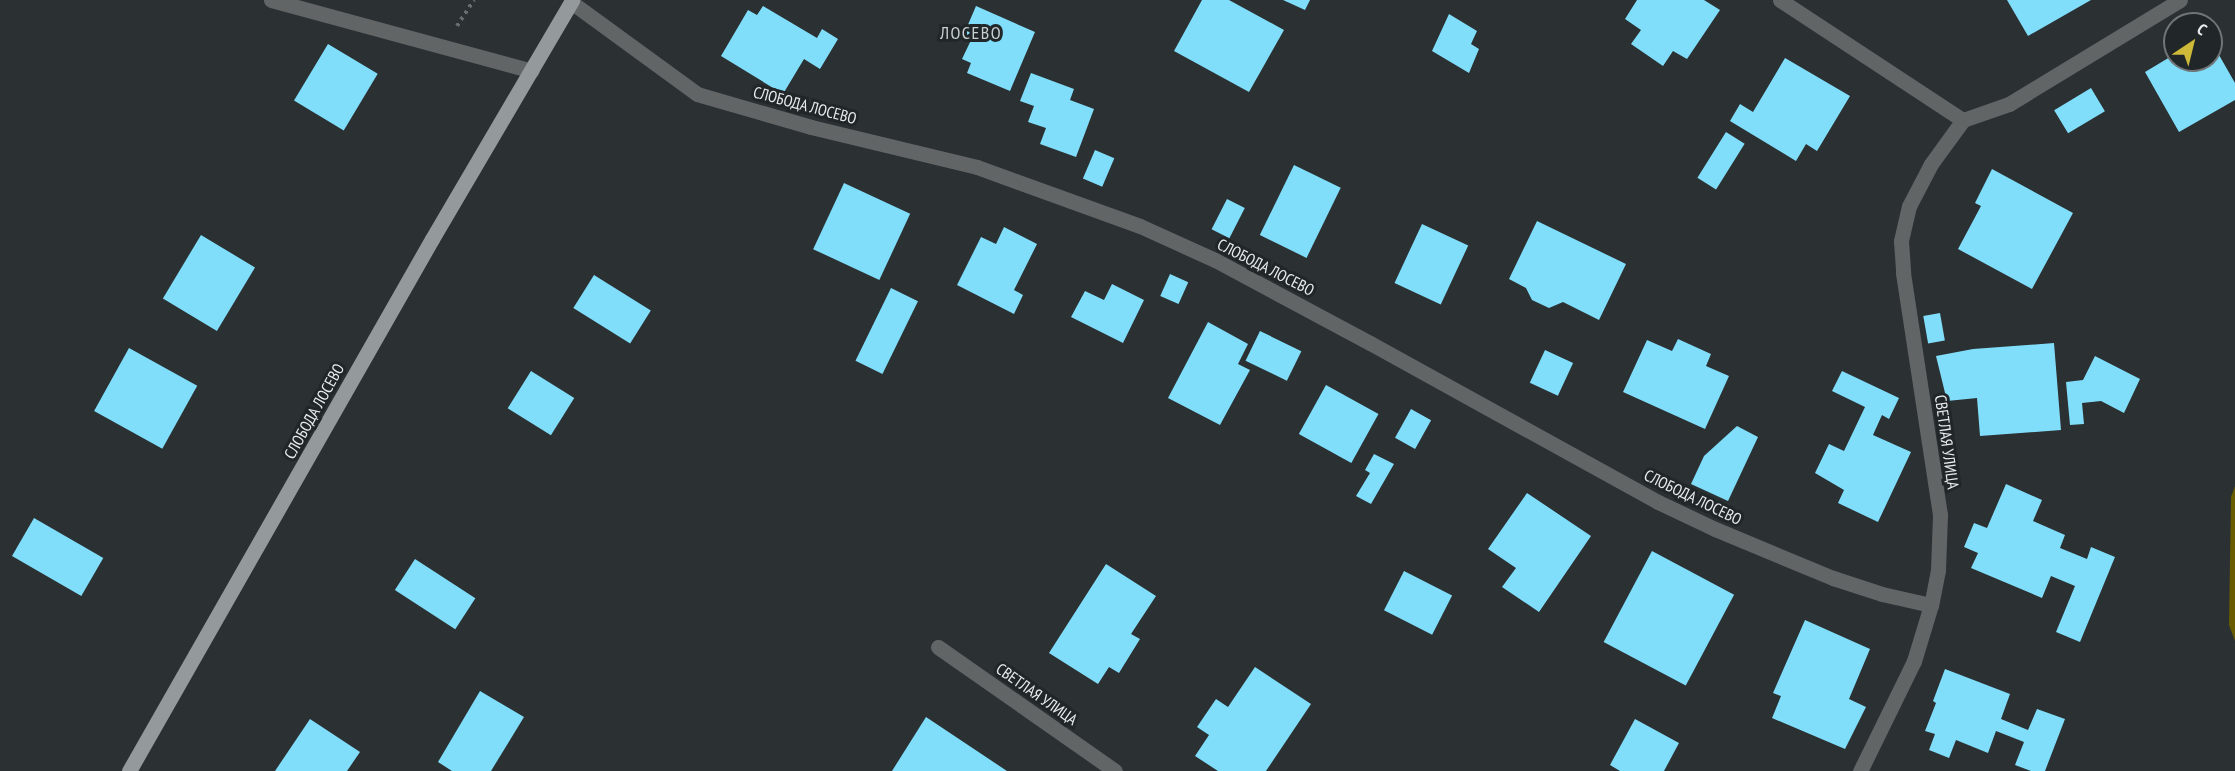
<!DOCTYPE html>
<html>
<head>
<meta charset="utf-8">
<style>
	body { margin:0 }
	#map { position:relative; width:2235px; height:771px; overflow:hidden; background:#2b3032; font-family:"PT Sans Narrow",sans-serif }
	div>[style] { position:absolute }
	[style*='--x'] { left:calc(var(--x)*1px); top:calc(var(--y)*1px); width:calc(var(--w)*1px); rotate:calc(var(--a)*1deg) }
	.forest>* { inset:0; background:#685b00 }
	.building>* { inset:0; background:#80defb; transform-origin:0 0 }
	.path>* { height:4px; margin-top:-2px; transform-origin:0; background:repeating-linear-gradient(90deg,#6a6e70 0 3px,transparent 0 7.5px) }
	.lane>* { height:15px; margin:-7.5px; padding:0 7.5px; transform-origin:7.5px; border-radius:7.5px; background:#626566 }
	.street>* { height:15px; margin:-7.5px; padding:0 7.5px; transform-origin:7.5px; border-radius:7.5px; background:#626566 }
	.primary>* { height:15px; margin:-7.5px; padding:0 7.5px; transform-origin:7.5px; border-radius:7.5px; background:#949a9c }
	span { translate:-50% -50%; white-space:nowrap; text-align:center; line-height:1.15; -webkit-text-stroke:6px #212628; paint-order:stroke }
	.street-label { font-size:16px; color:#e9ecee }
	.neighbourhood-label { font-size:18px; color:#c8d0d2; letter-spacing:1.5px }
	.north { position:absolute; left:2163px; top:12px; width:60px; height:60px; box-sizing:border-box; background:#212628; border:2px solid #717577; border-radius:50%; rotate:35deg; font-size:16px; font-weight:700; line-height:24px; text-align:center; color:#e9ecee }
	.north::after { content:''; display:block; margin:auto; width:21px; height:27px; background:#ceb938; clip-path:polygon(50% 0,100% 100%,50% 72%,0 100%) }
</style>
</head>
<body>
<div id="map">
	<div class="forest">
		<i style="clip-path:polygon(2235px 486px,2235px 641px,2229px 625px,2231px 497px)"></i>
	</div>
	<div class="building">
		<i style="clip-path:polygon(1202px 0,1229px 0,1284px 30px,1249px 92px,1174px 51px)"></i>
		<i style="clip-path:polygon(1283px 0,1310px 0,1305px 10px)"></i>
		<i style="clip-path:polygon(1637px 0,1704px 0,1720px 10px,1687px 59px,1673px 51px,1663px 66px,1631px 44px,1641px 30px,1625px 19px)"></i>
		<i style="clip-path:polygon(2007px 0,2091px 0,2028px 36px)"></i>
		<i style="clip-path:polygon(763px 6px,817px 38px,822px 29px,838px 39px,820px 69px,804px 59px,783px 94px,721px 56px,748px 10px,757px 15px)"></i>
		<i style="clip-path:polygon(976px 6px,1035px 32px,1010px 91px,967px 73px,971px 63px,962px 59px,972px 38px,964px 34px)"></i>
		<i style="clip-path:polygon(1449px 14px,1477px 31px,1471px 44px,1479px 49px,1469px 73px,1432px 51px)"></i>
		<i style="clip-path:polygon(2211px 41px,2235px 83px,2235px 100px,2179px 132px,2145px 72px,2175px 54px,2175px 60px,2211px 60px)"></i>
		<i style="left:328px;top:44px;width:58px;height:66px;rotate:31deg"></i>
		<i style="clip-path:polygon(1785px 58px,1850px 96px,1817px 151px,1806px 144px,1796px 161px,1730px 121px,1740px 104px,1753px 112px)"></i>
		<i style="clip-path:polygon(1031px 73px,1074px 89px,1070px 100px,1094px 109px,1076px 157px,1040px 144px,1046px 128px,1028px 122px,1034px 106px,1020px 101px)"></i>
		<i style="left:2091px;top:88px;width:27px;height:43px;rotate:59deg"></i>
		<i style="left:1726px;top:132px;width:22px;height:54px;rotate:32deg"></i>
		<i style="left:1095px;top:150px;width:21px;height:31px;rotate:23deg"></i>
		<i style="left:1294px;top:165px;width:52px;height:78px;rotate:26deg"></i>
		<i style="clip-path:polygon(1992px 169px,2073px 213px,2032px 289px,1958px 249px,1981px 206px,1975px 203px)"></i>
		<i style="left:844px;top:183px;width:73px;height:73px;rotate:25deg"></i>
		<i style="left:1227px;top:199px;width:20px;height:34px;rotate:27deg"></i>
		<i style="clip-path:polygon(1537px 221px,1626px 264px,1599px 320px,1563px 302px,1549px 308px,1532px 300px,1526px 288px,1509px 279px)"></i>
		<i style="left:1422px;top:224px;width:51px;height:65px;rotate:25deg"></i>
		<i style="clip-path:polygon(1004px 227px,1037px 244px,1014px 290px,1023px 295px,1014px 314px,957px 285px,981px 237px,996px 244px)"></i>
		<i style="left:201px;top:235px;width:63px;height:74px;rotate:31deg"></i>
		<i style="left:1170px;top:274px;width:20px;height:24px;rotate:24deg"></i>
		<i style="left:594px;top:275px;width:67px;height:39px;rotate:32deg"></i>
		<i style="clip-path:polygon(1112px 284px,1144px 300px,1123px 343px,1071px 317px,1085px 291px,1104px 300px)"></i>
		<i style="left:891px;top:288px;width:30px;height:81px;rotate:26deg"></i>
		<i style="left:1940px;top:313px;width:28px;height:17px;rotate:80deg"></i>
		<i style="clip-path:polygon(1208px 322px,1248px 344px,1238px 364px,1250px 370px,1220px 425px,1168px 398px)"></i>
		<i style="left:1260px;top:331px;width:46px;height:33px;rotate:26deg"></i>
		<i style="clip-path:polygon(1678px 339px,1711px 354px,1706px 366px,1729px 376px,1705px 429px,1623px 392px,1647px 340px,1672px 351px)"></i>
		<i style="clip-path:polygon(2054px 343px,2061px 430px,1980px 436px,1977px 398px,1947px 401px,1936px 356px,1973px 349px)"></i>
		<i style="left:129px;top:348px;width:78px;height:72px;rotate:29deg"></i>
		<i style="left:1545px;top:350px;width:31px;height:36px;rotate:25deg"></i>
		<i style="clip-path:polygon(2095px 356px,2140px 379px,2124px 413px,2101px 401px,2082px 403px,2084px 424px,2070px 425px,2066px 382px,2083px 380px)"></i>
		<i style="left:531px;top:371px;width:51px;height:44px;rotate:32deg"></i>
		<i style="clip-path:polygon(1842px 371px,1899px 398px,1889px 419px,1882px 415px,1873px 435px,1911px 452px,1878px 522px,1838px 503px,1844px 490px,1815px 473px,1829px 444px,1844px 451px,1865px 407px,1832px 391px)"></i>
		<i style="left:1326px;top:385px;width:60px;height:56px;rotate:29deg"></i>
		<i style="left:1411px;top:409px;width:23px;height:33px;rotate:29deg"></i>
		<i style="clip-path:polygon(1737px 426px,1758px 437px,1728px 501px,1691px 484px,1704px 456px)"></i>
		<i style="clip-path:polygon(1374px 454px,1394px 464px,1371px 504px,1356px 496px,1370px 473px,1365px 470px)"></i>
		<i style="clip-path:polygon(2006px 484px,2042px 500px,2033px 521px,2065px 535px,2060px 548px,2087px 559px,2091px 547px,2115px 557px,2080px 642px,2056px 632px,2075px 586px,2051px 576px,2042px 598px,1971px 568px,1978px 553px,1964px 547px,1974px 523px,1987px 528px)"></i>
		<i style="clip-path:polygon(1527px 493px,1591px 536px,1539px 612px,1502px 587px,1516px 568px,1488px 549px)"></i>
		<i style="left:34px;top:518px;width:80px;height:44px;rotate:30deg"></i>
		<i style="left:1652px;top:551px;width:93px;height:103px;rotate:28deg"></i>
		<i style="left:415px;top:559px;width:72px;height:37px;rotate:33deg"></i>
		<i style="clip-path:polygon(1106px 564px,1156px 596px,1131px 634px,1140px 639px,1119px 673px,1109px 667px,1098px 684px,1049px 653px)"></i>
		<i style="left:1404px;top:571px;width:54px;height:44px;rotate:27deg"></i>
		<i style="clip-path:polygon(1805px 620px,1870px 649px,1849px 699px,1866px 707px,1845px 749px,1772px 718px,1781px 696px,1773px 693px)"></i>
		<i style="clip-path:polygon(1255px 667px,1311px 704px,1266px 771px,1218px 771px,1195px 756px,1209px 735px,1197px 727px,1216px 699px,1228px 707px)"></i>
		<i style="clip-path:polygon(1945px 669px,2010px 694px,2001px 719px,2028px 730px,2037px 709px,2065px 719px,2045px 771px,2031px 771px,2015px 765px,2024px 742px,1996px 731px,1988px 753px,1956px 740px,1949px 758px,1929px 750px,1935px 734px,1925px 731px,1936px 703px,1933px 701px)"></i>
		<i style="clip-path:polygon(480px 691px,524px 717px,491px 771px,452px 771px,438px 762px)"></i>
		<i style="clip-path:polygon(926px 717px,1007px 771px,892px 771px)"></i>
		<i style="clip-path:polygon(310px 719px,360px 752px,347px 771px,275px 771px)"></i>
		<i style="clip-path:polygon(1635px 719px,1679px 743px,1664px 771px,1620px 771px,1610px 765px)"></i>
	</div>
	<div class="path">
		<i style="--x:457;--y:26;--w:31;--a:-57"></i>
	</div>
	<div class="lane">
		<i style="--x:271;--y:0;--w:270;--a:15.2"></i>
	</div>
	<div class="street">
		<i style="--x:1780;--y:0;--w:219;--a:33.3"></i>
		<i style="--x:1963;--y:120;--w:54;--a:126"></i>
		<i style="--x:1931;--y:164;--w:47;--a:117.6"></i>
		<i style="--x:1909;--y:206;--w:36;--a:103"></i>
		<i style="--x:1901;--y:241;--w:32;--a:86"></i>
		<i style="--x:1903;--y:273;--w:245;--a:81.3"></i>
		<i style="--x:1940;--y:515;--w:55;--a:92.1"></i>
		<i style="--x:1938;--y:570;--w:36;--a:101"></i>
		<i style="--x:1931;--y:605;--w:59;--a:106.9"></i>
		<i style="--x:1914;--y:661;--w:123;--a:116.1"></i>
		<i style="--x:571;--y:2;--w:156;--a:36.1"></i>
		<i style="--x:697;--y:94;--w:119;--a:16.1"></i>
		<i style="--x:811;--y:127;--w:171;--a:13.5"></i>
		<i style="--x:977;--y:167;--w:173;--a:19.9"></i>
		<i style="--x:1140;--y:226;--w:82;--a:24.4"></i>
		<i style="--x:1215;--y:260;--w:176;--a:28.2"></i>
		<i style="--x:1370;--y:343;--w:329;--a:28.9"></i>
		<i style="--x:1658;--y:502;--w:63;--a:25.3"></i>
		<i style="--x:1715;--y:529;--w:128;--a:22.6"></i>
		<i style="--x:1833;--y:578;--w:52;--a:18.1"></i>
		<i style="--x:1882;--y:594;--w:50;--a:12.7"></i>
		<i style="--x:1963;--y:120;--w:49;--a:-19.2"></i>
		<i style="--x:2009;--y:104;--w:200;--a:-31.3"></i>
		<i style="--x:938;--y:647;--w:216;--a:35"></i>
	</div>
	<div class="primary">
		<i style="--x:129;--y:771;--w:612;--a:-60.34"></i>
		<i style="--x:432;--y:239;--w:277;--a:-59.6"></i>
	</div>
	<div class="street-label">
		<span style="left:805px;top:105px;rotate:15deg">СЛОБОДА ЛОСЕВО</span>
		<span style="left:1266px;top:267px;rotate:27deg">СЛОБОДА ЛОСЕВО</span>
		<span style="left:314px;top:411px;rotate:-61deg">СЛОБОДА ЛОСЕВО</span>
		<span style="left:1947px;top:442px;rotate:82deg">СВЕТЛАЯ УЛИЦА</span>
		<span style="left:1693px;top:497px;rotate:26deg">СЛОБОДА ЛОСЕВО</span>
		<span style="left:1037px;top:694px;rotate:35deg">СВЕТЛАЯ УЛИЦА</span>
	</div>
	<div class="neighbourhood-label">
		<span style="left:971px;top:33px">ЛОСЕВО</span>
	</div>
	<div class="north">С</div>
</div>
</body>
</html>
